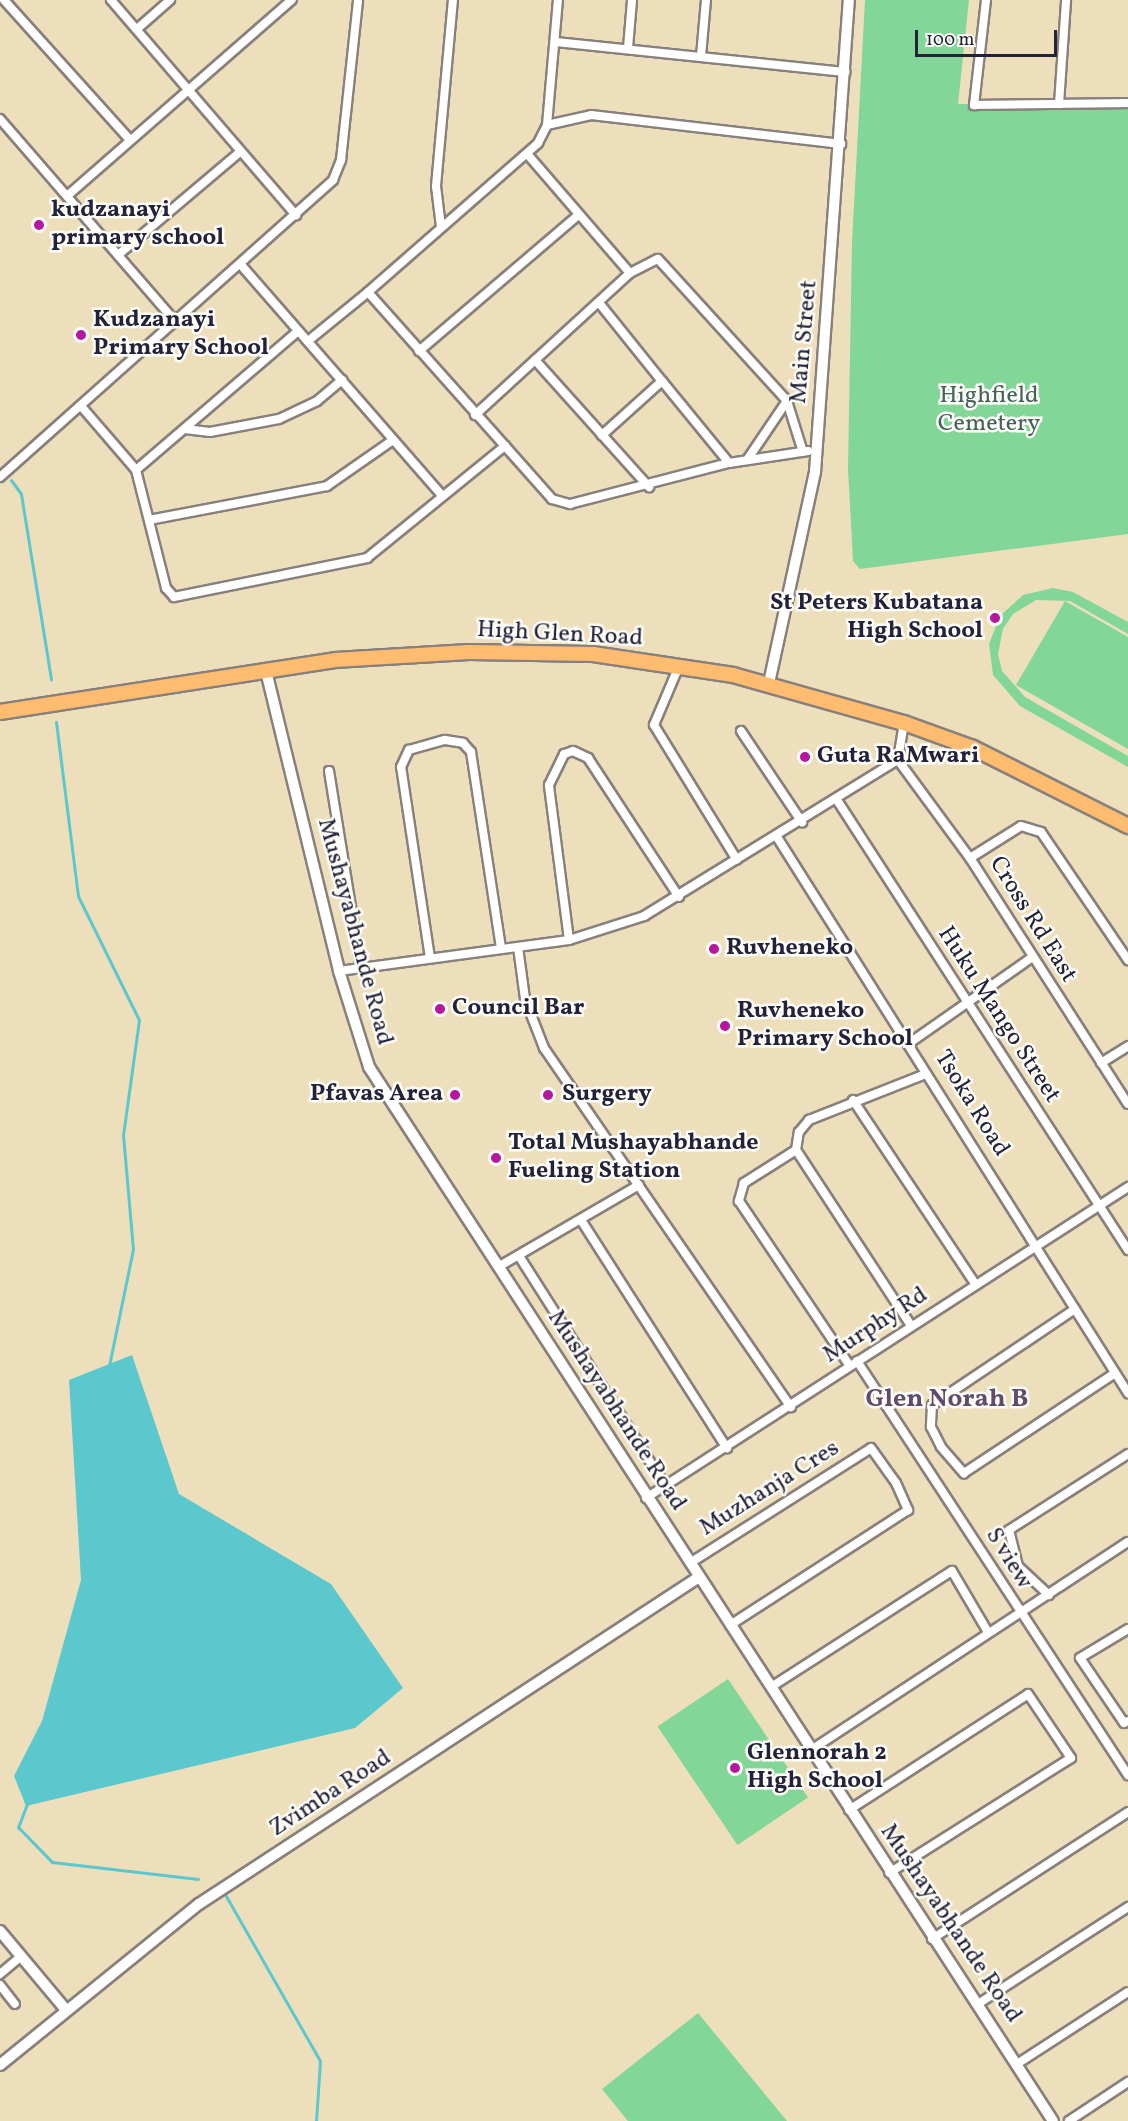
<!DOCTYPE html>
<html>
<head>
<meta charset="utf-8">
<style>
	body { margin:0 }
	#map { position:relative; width:1128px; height:2121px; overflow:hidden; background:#eddfbc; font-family:Vollkorn,serif }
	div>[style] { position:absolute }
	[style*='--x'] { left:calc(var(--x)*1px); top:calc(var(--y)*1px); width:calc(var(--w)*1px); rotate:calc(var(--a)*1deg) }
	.green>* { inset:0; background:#82d698; transform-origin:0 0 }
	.water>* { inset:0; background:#5bc8ce }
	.stream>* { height:3px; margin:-1.5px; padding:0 1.5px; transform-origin:1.5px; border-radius:1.5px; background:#5bc8ce }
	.roads { filter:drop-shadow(2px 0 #88807c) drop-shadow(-2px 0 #88807c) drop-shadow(0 2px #88807c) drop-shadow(0 -2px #88807c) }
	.minor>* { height:8px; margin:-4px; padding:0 4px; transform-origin:4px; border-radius:4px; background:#fff }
	.tertiary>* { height:10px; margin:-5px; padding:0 5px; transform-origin:5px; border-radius:5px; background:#fff }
	.primary>* { height:14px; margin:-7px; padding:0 7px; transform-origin:7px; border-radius:7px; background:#febc70 }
	.dots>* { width:16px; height:16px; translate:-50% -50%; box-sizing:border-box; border:3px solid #fdfcf7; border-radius:50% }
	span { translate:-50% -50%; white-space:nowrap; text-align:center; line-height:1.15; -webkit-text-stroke:5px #fdfcf7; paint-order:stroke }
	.poi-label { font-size:24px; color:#22223b; font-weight:700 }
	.left { translate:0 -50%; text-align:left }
	.right { translate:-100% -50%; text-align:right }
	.street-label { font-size:24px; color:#22223b }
	.park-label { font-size:24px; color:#44615c }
	.neighbourhood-label { font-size:26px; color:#614b6b; font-weight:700 }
	.scale { position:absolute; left:915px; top:30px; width:142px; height:27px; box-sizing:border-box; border:3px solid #22223b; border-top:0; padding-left:8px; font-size:18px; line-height:21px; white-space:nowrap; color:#22223b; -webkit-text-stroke:4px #fdfcf7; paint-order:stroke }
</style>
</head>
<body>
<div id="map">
	<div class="green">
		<i style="clip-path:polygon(865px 0,969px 0,958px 104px,1128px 104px,1128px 534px,860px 569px,853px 561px,848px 469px,852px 242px)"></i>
		<i style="clip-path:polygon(1053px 588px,1073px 592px,1128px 622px,1128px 634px,1070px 601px,1036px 600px,1013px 614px,1003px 629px,998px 654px,1002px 671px,1025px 697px,1128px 756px,1128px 767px,1020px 706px,993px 675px,989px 644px,1000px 616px,1023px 595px)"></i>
		<i style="clip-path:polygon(1065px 601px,1128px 637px,1128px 749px,1016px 685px)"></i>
		<i style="left:728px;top:1679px;width:143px;height:85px;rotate:56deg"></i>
		<i style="clip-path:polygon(698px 2013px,787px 2121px,628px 2121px,602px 2089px)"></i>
	</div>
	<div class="water">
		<i style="clip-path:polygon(132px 1355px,179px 1494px,331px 1584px,403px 1688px,355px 1728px,26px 1806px,14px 1776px,42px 1721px,81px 1580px,69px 1380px)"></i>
	</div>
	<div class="stream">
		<i style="--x:11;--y:480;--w:17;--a:54"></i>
		<i style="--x:21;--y:494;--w:188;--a:80.8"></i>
		<i style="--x:56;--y:722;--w:175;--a:82.8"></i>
		<i style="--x:78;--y:896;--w:138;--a:63.8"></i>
		<i style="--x:139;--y:1020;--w:116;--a:97.9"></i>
		<i style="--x:123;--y:1135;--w:114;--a:85"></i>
		<i style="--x:133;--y:1249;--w:119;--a:101.6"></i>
		<i style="--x:27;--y:1804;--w:25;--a:111"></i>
		<i style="--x:18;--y:1827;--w:49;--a:45.8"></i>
		<i style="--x:52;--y:1862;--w:147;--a:6.6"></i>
		<i style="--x:226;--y:1896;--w:190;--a:60.3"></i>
		<i style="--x:320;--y:2061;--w:60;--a:93.8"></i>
	</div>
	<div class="roads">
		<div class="minor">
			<i style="--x:4;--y:0;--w:188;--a:48"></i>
			<i style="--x:111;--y:0;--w:284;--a:49.3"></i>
			<i style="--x:986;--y:0;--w:106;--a:96.5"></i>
			<i style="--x:974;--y:105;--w:154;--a:-0.7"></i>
			<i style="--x:137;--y:29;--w:44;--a:-41.3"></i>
			<i style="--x:555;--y:42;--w:292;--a:5.9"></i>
			<i style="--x:628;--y:48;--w:48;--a:-85.2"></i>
			<i style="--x:701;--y:56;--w:56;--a:-84.9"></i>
			<i style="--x:1059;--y:104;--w:104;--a:-86.1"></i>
			<i style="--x:0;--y:119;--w:267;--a:49.1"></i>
			<i style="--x:547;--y:125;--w:45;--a:-12.8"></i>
			<i style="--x:591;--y:115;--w:252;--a:6.6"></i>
			<i style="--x:528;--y:155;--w:156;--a:49.2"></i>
			<i style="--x:67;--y:196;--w:298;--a:-41.1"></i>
			<i style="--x:441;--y:227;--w:41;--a:-97"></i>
			<i style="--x:436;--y:186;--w:187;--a:-84.8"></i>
			<i style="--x:118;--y:255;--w:160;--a:-40.2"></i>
			<i style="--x:241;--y:265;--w:304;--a:48.9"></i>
			<i style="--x:600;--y:304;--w:99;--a:51.2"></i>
			<i style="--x:662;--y:381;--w:81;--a:138"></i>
			<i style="--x:308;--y:341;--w:77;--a:-39.2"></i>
			<i style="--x:419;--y:351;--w:209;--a:-40.5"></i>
			<i style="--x:535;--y:360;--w:171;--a:48.1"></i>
			<i style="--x:662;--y:381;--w:106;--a:50.7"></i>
			<i style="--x:81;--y:406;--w:84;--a:49.3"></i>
			<i style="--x:136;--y:470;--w:122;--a:75.7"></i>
			<i style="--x:166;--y:588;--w:12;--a:48"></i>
			<i style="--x:174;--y:597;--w:197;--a:-11.4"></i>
			<i style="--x:367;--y:558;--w:178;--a:-39.1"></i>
			<i style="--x:505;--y:446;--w:206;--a:-131.7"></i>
			<i style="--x:368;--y:292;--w:226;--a:-41.2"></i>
			<i style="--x:538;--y:143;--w:20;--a:-63"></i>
			<i style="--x:547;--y:125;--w:125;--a:-85"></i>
			<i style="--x:475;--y:415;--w:210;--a:-42.5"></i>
			<i style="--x:630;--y:273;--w:31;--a:-27"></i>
			<i style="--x:658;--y:259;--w:192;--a:47.7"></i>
			<i style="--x:787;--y:401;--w:53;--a:72.6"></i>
			<i style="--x:185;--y:429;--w:25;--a:7"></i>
			<i style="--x:210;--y:432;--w:70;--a:-10.7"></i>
			<i style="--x:279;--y:419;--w:42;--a:-25.3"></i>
			<i style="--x:317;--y:401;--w:33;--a:-40"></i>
			<i style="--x:505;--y:446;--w:71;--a:48.4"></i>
			<i style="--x:552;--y:499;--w:19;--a:16"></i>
			<i style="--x:570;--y:504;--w:164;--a:-14.5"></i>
			<i style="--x:729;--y:463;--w:80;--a:-8.6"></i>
			<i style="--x:747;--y:460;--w:71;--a:-55.9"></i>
			<i style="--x:136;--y:470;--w:213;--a:-40.6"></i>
			<i style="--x:0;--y:477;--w:446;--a:-41.7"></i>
			<i style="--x:333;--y:180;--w:22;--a:-68"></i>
			<i style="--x:341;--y:160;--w:161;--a:-83.9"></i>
			<i style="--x:149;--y:520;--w:181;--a:-10.8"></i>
			<i style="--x:327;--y:486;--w:80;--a:-34.9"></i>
			<i style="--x:679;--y:666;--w:64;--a:113"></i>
			<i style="--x:654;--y:725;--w:158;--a:58.4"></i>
			<i style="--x:741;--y:731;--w:110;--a:56.2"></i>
			<i style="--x:898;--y:760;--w:122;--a:53.7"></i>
			<i style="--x:970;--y:858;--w:292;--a:57.3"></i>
			<i style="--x:329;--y:771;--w:201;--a:80.8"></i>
			<i style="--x:837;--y:800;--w:536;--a:57.11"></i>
			<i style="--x:777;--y:837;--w:658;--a:57.74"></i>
			<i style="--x:970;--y:858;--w:60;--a:-32.1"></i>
			<i style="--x:1021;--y:826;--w:21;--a:17"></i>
			<i style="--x:1041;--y:832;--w:155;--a:55.8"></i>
			<i style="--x:569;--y:940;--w:156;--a:-97.4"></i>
			<i style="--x:549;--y:785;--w:34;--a:-64"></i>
			<i style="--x:564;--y:754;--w:9;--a:-18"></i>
			<i style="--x:573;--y:751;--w:17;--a:25"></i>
			<i style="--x:588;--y:758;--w:166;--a:56.8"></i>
			<i style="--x:518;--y:947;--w:52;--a:82.3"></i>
			<i style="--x:525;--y:999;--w:53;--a:68.8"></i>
			<i style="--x:544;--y:1048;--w:436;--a:55.5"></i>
			<i style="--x:430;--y:958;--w:193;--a:-98.6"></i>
			<i style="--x:401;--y:767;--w:19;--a:-65"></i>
			<i style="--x:409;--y:750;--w:37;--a:-16"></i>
			<i style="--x:445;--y:740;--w:18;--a:9"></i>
			<i style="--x:463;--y:743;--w:12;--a:48"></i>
			<i style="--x:471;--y:752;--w:199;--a:81.3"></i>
			<i style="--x:339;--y:971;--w:232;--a:-7.7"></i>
			<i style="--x:569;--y:940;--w:79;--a:-17.7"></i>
			<i style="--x:644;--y:916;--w:298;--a:-31.6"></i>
			<i style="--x:898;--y:760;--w:37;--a:-81"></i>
			<i style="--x:911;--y:1042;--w:146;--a:-35"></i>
			<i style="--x:1101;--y:1063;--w:32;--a:-32"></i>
			<i style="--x:853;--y:1100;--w:222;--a:56.4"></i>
			<i style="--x:796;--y:1150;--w:62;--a:147.6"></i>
			<i style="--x:744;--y:1183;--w:19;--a:106"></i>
			<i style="--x:739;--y:1201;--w:197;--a:56.1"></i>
			<i style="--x:581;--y:1220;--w:271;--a:57.4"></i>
			<i style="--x:519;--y:1256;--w:272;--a:57.5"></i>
			<i style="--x:498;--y:1267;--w:163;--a:-30.2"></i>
			<i style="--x:1075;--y:1309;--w:172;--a:146.1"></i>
			<i style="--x:932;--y:1405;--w:22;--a:93"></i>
			<i style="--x:931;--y:1427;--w:22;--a:63"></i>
			<i style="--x:941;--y:1447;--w:35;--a:49"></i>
			<i style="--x:964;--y:1473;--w:181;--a:-33.5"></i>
			<i style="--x:910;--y:1324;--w:208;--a:-123.2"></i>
			<i style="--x:796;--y:1150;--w:18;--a:-81"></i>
			<i style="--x:799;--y:1132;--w:16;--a:-50"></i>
			<i style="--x:809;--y:1120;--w:126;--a:-21.5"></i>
			<i style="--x:857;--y:1361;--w:495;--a:56.8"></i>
			<i style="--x:646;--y:1498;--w:574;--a:-32.83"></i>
			<i style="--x:690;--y:1563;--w:214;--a:-32.4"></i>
			<i style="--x:871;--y:1448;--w:43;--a:54.5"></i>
			<i style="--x:896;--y:1483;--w:30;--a:66"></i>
			<i style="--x:908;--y:1510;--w:212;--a:147.1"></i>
			<i style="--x:1049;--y:1595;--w:42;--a:-136.9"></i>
			<i style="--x:1018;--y:1566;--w:37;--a:-104"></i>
			<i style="--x:1009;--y:1530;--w:141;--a:-32.6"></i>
			<i style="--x:1128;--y:1629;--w:56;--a:148.9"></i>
			<i style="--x:1080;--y:1658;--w:78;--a:55.9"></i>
			<i style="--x:1124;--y:1723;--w:4;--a:-27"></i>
			<i style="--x:771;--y:1687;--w:215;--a:-32.7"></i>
			<i style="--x:952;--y:1571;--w:71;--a:59.5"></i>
			<i style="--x:811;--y:1750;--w:379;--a:-33.3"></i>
			<i style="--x:849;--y:1810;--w:213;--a:-32.9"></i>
			<i style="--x:1028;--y:1694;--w:77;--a:56.1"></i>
			<i style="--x:1071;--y:1758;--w:215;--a:147.7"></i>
			<i style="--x:932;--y:1939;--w:234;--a:-32.9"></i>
			<i style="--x:0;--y:1974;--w:26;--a:-40"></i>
			<i style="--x:0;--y:1985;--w:24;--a:52"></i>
			<i style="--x:978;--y:2004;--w:179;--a:-32.9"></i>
			<i style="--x:1017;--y:2064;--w:132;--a:-33"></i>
			<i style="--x:1069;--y:2121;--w:71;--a:-33.5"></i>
		</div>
		<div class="tertiary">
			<i style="--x:266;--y:671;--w:309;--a:76.3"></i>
			<i style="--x:339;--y:971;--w:101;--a:72.6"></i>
			<i style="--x:369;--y:1067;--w:1256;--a:57.02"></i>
			<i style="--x:769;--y:683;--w:216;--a:-77.7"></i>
			<i style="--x:815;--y:472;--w:473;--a:-85.9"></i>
			<i style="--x:0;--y:1931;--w:103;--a:50.1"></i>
			<i style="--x:0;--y:2065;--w:256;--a:-39"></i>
			<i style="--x:199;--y:1904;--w:597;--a:-33.18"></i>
		</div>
		<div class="primary">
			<i style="--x:0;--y:712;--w:339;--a:-8.8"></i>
			<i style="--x:335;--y:660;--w:134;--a:-3.4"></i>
			<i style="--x:469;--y:652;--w:124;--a:0.9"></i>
			<i style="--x:593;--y:654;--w:142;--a:8.5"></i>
			<i style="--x:733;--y:675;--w:178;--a:15.7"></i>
			<i style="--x:904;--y:723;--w:73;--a:19.9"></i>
			<i style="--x:973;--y:748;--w:174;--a:26.7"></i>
		</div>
	</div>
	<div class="dots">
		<i style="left:39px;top:225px;background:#b5179e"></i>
		<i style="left:81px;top:335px;background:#b5179e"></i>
		<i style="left:995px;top:618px;background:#b5179e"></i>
		<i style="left:805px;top:757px;background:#b5179e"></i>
		<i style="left:714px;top:949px;background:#b5179e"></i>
		<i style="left:440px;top:1009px;background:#b5179e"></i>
		<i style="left:725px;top:1026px;background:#b5179e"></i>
		<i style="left:455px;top:1095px;background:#b5179e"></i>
		<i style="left:548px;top:1095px;background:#b5179e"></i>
		<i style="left:496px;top:1158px;background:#b5179e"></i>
		<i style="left:735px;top:1768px;background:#b5179e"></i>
	</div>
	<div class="poi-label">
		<span class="left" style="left:51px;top:225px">kudzanayi<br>primary school</span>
		<span class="left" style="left:93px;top:335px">Kudzanayi<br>Primary School</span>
		<span class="right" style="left:983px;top:618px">St Peters Kubatana<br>High School</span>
		<span class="left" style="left:817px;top:757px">Guta RaMwari</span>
		<span class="left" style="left:726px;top:949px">Ruvheneko</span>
		<span class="left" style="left:452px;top:1009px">Council Bar</span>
		<span class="left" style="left:737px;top:1026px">Ruvheneko<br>Primary School</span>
		<span class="right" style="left:443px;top:1095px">Pfavas Area</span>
		<span class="left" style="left:562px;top:1095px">Surgery</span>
		<span class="left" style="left:508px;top:1158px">Total Mushayabhande<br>Fueling Station</span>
		<span class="left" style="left:747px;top:1768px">Glennorah 2<br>High School</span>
	</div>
	<div class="street-label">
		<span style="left:805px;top:342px;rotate:-85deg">Main Street</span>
		<span style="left:560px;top:635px;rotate:3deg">High Glen Road</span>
		<span style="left:1032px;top:920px;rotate:58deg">Cross Rd East</span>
		<span style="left:354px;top:932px;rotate:75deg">Mushayabhande Road</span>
		<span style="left:998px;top:1015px;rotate:57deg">Huku Mango Street</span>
		<span style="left:971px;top:1104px;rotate:58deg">Tsoka Road</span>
		<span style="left:876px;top:1326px;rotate:-33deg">Murphy Rd</span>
		<span style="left:616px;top:1411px;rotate:57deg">Mushayabhande Road</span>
		<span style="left:770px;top:1489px;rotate:-32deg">Muzhanja Cres</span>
		<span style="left:1008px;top:1559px;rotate:58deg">S view</span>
		<span style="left:331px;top:1794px;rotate:-33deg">Zvimba Road</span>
		<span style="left:950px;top:1924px;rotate:56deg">Mushayabhande Road</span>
	</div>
	<div class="park-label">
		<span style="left:989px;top:411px">Highfield<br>Cemetery</span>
	</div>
	<div class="neighbourhood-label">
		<span style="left:947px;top:1400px">Glen Norah B</span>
	</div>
	<div class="scale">100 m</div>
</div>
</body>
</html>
